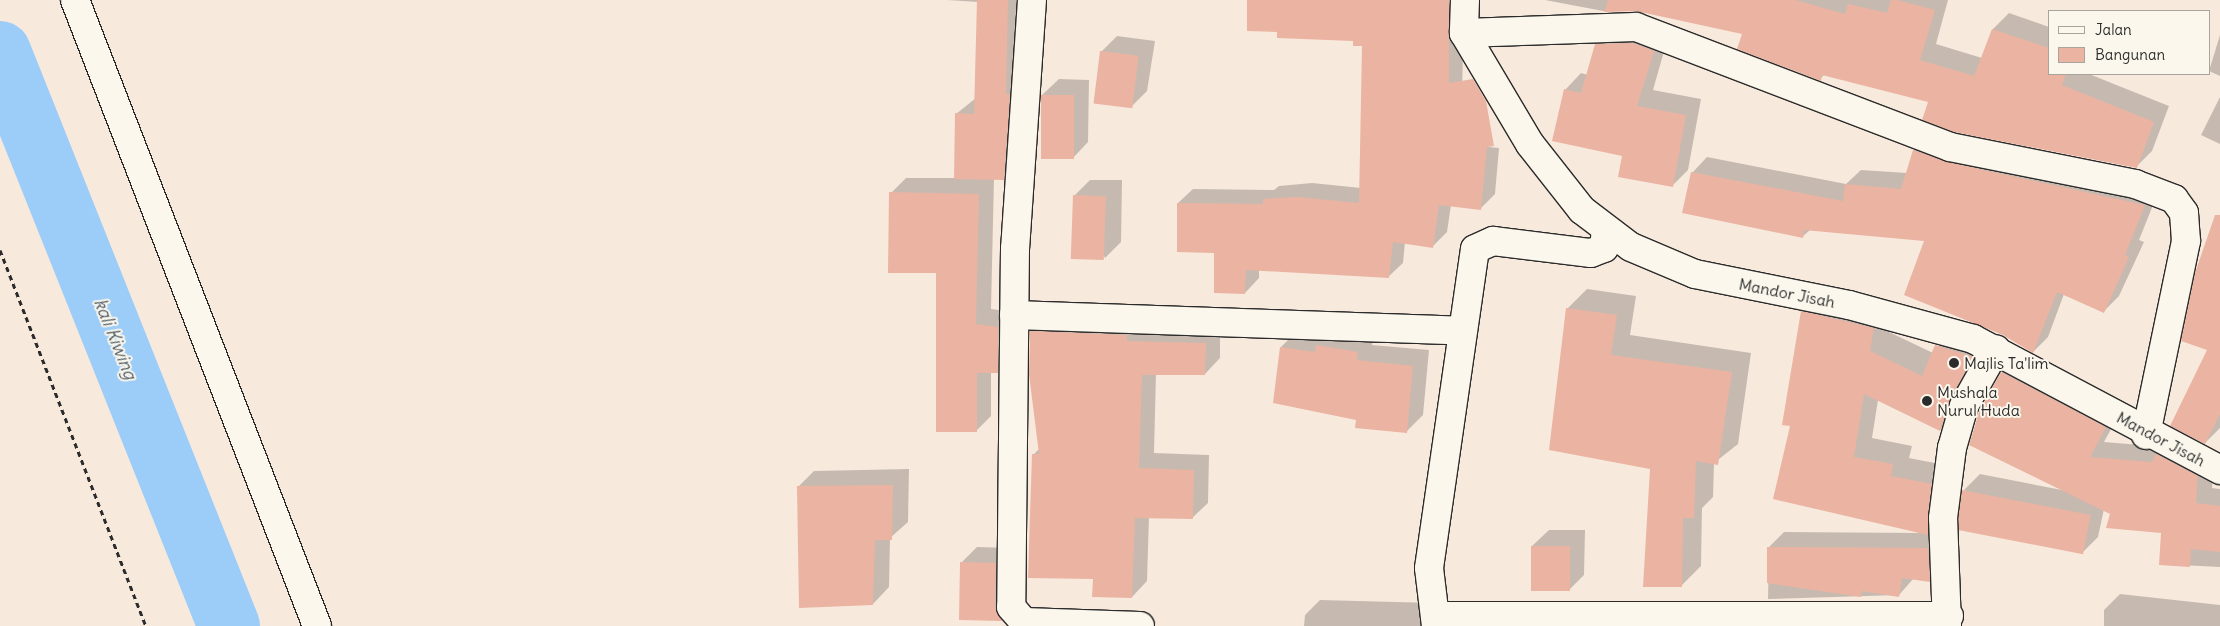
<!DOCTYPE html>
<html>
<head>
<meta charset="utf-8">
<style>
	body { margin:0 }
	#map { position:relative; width:2220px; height:626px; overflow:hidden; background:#f8e9dd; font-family:Delius,sans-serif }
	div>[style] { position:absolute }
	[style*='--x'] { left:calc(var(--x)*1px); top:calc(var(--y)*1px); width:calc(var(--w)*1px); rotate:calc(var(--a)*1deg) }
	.shadow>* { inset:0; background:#0003 }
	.river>* { height:62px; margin:-31px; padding:0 31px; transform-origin:31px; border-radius:31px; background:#9cccf8 }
	.building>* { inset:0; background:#ebb3a2; transform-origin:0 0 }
	.path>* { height:3px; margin-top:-1.5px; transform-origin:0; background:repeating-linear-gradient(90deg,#2b2b2b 0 5px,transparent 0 9px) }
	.roads { filter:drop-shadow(1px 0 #2b2b2b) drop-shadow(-1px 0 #2b2b2b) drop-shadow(0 1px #2b2b2b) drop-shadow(0 -1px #2b2b2b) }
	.street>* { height:28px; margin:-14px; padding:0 14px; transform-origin:14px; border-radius:14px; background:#fbf7ec }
	.dots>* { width:14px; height:14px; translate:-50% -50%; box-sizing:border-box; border:2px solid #fbf7ec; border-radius:50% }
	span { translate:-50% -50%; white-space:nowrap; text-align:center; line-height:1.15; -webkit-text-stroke:4px #fbf7ec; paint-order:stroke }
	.street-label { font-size:16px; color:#2b2b2b }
	.poi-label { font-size:16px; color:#2b2b2b }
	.left { translate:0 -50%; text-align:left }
	.water-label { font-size:18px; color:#4d5b68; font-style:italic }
	.legend { position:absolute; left:2048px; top:10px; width:162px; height:65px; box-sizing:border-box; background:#fbf7ec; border:1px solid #a8a59f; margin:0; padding:6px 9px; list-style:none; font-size:15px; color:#2b2b2b }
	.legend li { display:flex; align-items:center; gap:10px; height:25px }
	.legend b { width:25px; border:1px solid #a8a59f }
</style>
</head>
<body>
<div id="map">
	<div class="shadow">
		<i style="clip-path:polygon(947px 0,1031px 0,1020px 163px,1003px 179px,994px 179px,991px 309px,1013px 312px,1013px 357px,997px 372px,991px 372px,991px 416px,976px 431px,937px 272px,891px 193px,906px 178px,955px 178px,956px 114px,976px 98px,978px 2px)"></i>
		<i style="clip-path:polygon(1249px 0,1464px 0,1461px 144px,1499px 148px,1495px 194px,1481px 208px,1451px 205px,1447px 232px,1433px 246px,1405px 242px,1403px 263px,1388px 277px,1259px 269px,1259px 278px,1245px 293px,1178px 203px,1193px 189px,1274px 190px,1279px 186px,1312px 183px,1361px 188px,1363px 45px,1355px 40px,1278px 31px)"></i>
		<i style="clip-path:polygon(1545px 0,1948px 0,1936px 44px,1982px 58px,1993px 29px,2009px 13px,2049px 27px,2049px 74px,2089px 74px,2169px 106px,2152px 151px,2136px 167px,1930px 101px,1825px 74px,1820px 79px,1743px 33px,1636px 10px,1603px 11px)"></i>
		<i style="clip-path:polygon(1613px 28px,1669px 34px,1653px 90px,1701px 99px,1688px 170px,1672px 186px,1623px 155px,1565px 90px,1581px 73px,1588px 75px,1597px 45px)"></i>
		<i style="clip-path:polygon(2220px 35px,2220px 76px,2209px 71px)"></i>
		<i style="clip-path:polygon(1117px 36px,1155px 41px,1147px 91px,1131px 107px,1101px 52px)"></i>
		<i style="clip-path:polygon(1059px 79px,1089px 80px,1088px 142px,1072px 159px,1042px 95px)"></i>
		<i style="clip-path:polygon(2220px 97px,2220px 144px,2201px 135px)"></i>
		<i style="clip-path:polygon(1929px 135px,2159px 190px,2139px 240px,2144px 242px,2119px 296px,2104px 311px,2064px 294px,2048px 337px,2033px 352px,1926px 240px,1810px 230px,1802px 237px,1692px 173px,1707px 157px,1846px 184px,1861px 170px,1907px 173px,1914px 150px)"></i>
		<i style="clip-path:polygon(1090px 180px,1122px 180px,1121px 242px,1105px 258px,1074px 196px)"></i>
		<i style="clip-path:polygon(2220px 236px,2220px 428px,2205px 443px)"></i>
		<i style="clip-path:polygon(1587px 289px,1636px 296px,1630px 335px,1751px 353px,1738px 444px,1714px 463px,1713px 497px,1702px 508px,1701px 566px,1681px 586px,1651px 468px,1567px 309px)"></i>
		<i style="clip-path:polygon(1821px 293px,1892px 309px,1889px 332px,1933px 353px,1955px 327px,1991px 338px,1959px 411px,1940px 430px,1878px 400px,1872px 438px,1912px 446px,1909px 458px,1950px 466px,1946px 515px,1928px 534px,1943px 534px,1944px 565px,1929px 580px,1914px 578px,1899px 595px,1768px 599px,1769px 547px,1784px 532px,1921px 533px,1791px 425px,1802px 312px)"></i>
		<i style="clip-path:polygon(1046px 317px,1220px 328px,1220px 358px,1205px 374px,1156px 374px,1154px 453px,1209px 455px,1208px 503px,1192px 518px,1149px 517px,1147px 581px,1132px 597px,1094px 578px,1034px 454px,1040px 448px,1031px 332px)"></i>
		<i style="clip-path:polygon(1297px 331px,1373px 336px,1372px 345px,1429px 350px,1423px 415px,1406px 432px,1357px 419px,1281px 347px)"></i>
		<i style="clip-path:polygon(2018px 357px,2121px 411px,2104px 442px,2165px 447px,2214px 461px,2212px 488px,2220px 489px,2220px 567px,2160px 564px,2162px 532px,2104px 509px,2098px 537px,2082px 553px,1964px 490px,1980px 474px,2062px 490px,1980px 413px,2002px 372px)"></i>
		<i style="clip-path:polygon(909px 469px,908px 522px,890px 538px,889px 587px,873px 604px,798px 487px,814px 471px)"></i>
		<i style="clip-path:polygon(1549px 530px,1585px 530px,1584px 575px,1568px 591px,1532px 546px)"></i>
		<i style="clip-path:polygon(977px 547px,1012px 548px,1018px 604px,1002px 620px,960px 619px,961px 563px)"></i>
		<i style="clip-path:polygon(2120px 594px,2220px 605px,2220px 626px,2104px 626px,2104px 610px)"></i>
		<i style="clip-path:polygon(1320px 600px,1435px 603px,1453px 626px,1304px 626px,1305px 615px)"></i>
	</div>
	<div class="river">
		<i style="--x:0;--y:52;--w:618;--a:68.25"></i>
	</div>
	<div class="building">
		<i style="clip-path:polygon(977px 0,1008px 0,1006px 94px,1010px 94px,1004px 180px,954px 179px,955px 113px,974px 114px)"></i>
		<i style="clip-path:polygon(1247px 0,1449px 0,1449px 83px,1473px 79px,1486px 101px,1494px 146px,1487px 147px,1481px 210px,1439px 205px,1433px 248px,1393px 242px,1389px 278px,1246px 270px,1245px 294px,1214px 293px,1214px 253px,1177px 252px,1177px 203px,1263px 204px,1263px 199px,1297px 197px,1359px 203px,1362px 46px,1353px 46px,1353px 41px,1277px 38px,1277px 32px,1247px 31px)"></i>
		<i style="clip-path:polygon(1608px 0,1795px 0,1845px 14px,1848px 4px,1887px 13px,1891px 0,1897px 0,1935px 10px,1920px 60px,1974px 76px,1992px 29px,2049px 48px,2049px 74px,2066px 74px,2062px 85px,2154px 122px,2137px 168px,1954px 132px,1922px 120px,1928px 102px,1822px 75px,1821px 81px,1737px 49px,1742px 34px,1636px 11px,1604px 12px)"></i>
		<i style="clip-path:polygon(1633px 43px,1654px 51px,1637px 106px,1686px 115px,1673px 187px,1618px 177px,1622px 156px,1552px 141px,1564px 89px,1581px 93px,1595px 44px)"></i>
		<i style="left:1100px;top:51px;width:39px;height:53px;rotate:7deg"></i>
		<i style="left:1041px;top:95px;width:33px;height:64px"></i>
		<i style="clip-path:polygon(1913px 150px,1947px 162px,2145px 205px,2125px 255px,2129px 257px,2104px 313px,2057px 292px,2033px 353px,2003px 335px,1904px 295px,1924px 241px,1804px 230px,1803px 238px,1682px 213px,1691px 172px,1843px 201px,1845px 184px,1901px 189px)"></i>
		<i style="clip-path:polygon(889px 192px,979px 194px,976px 324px,998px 327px,998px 373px,977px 373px,977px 432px,936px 432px,936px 273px,888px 273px)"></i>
		<i style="left:1073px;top:195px;width:33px;height:64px;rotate:2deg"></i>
		<i style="clip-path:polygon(2215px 215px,2220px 215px,2220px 414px,2205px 444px,2170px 426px,2207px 350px,2181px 341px,2195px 273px)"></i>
		<i style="clip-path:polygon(1566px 308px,1617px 315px,1611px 355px,1732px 372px,1718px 465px,1696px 461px,1694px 518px,1683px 518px,1682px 587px,1643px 587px,1650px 469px,1549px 450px)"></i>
		<i style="clip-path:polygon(1801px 311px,1874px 328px,1870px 351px,1922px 376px,1935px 345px,1974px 357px,1950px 399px,1940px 431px,1864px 394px,1854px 457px,1893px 464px,1891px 476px,1932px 484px,1928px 535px,1773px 499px,1790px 426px,1782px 425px)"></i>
		<i style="clip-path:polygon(1030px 331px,1127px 335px,1127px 341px,1206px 343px,1205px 375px,1142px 375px,1139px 468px,1194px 470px,1193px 519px,1135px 518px,1132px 598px,1092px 597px,1093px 579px,1028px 578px,1032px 454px,1039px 454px,1029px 374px)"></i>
		<i style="clip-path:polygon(1316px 345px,1358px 352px,1357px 360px,1413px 366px,1407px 433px,1355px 428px,1356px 420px,1273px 403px,1280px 347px,1315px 352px)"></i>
		<i style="clip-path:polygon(2001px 372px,2106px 427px,2090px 457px,2152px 462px,2156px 454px,2198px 476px,2196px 503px,2220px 506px,2220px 552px,2191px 549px,2190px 567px,2159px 565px,2161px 533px,2106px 528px,2110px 514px,1969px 445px,1979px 412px)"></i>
		<i style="clip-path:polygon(893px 485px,892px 540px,875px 540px,873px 605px,799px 608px,797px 486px)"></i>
		<i style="left:1962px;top:490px;width:131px;height:40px;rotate:11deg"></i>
		<i style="left:1531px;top:546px;width:39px;height:45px"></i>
		<i style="clip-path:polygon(1767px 547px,1928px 548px,1930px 582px,1902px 578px,1899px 597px,1862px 591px,1861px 597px,1767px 583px)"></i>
		<i style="clip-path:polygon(960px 562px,996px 563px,995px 607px,1002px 621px,959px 620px)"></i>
	</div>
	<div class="path">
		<i style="--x:0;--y:250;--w:403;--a:68.8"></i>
	</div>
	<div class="roads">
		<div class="street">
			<i style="--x:75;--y:0;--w:671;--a:68.86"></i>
			<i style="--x:1032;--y:0;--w:249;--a:93.9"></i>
			<i style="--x:1015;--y:248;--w:359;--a:90.6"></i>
			<i style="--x:1011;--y:607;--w:20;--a:49"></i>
			<i style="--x:1024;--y:622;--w:116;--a:2"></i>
			<i style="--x:1465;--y:0;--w:33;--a:92"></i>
			<i style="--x:1464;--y:33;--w:129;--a:59.3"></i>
			<i style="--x:1530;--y:144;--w:84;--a:51.8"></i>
			<i style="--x:1582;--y:210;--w:61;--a:37.1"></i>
			<i style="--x:1631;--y:247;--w:69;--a:22.9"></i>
			<i style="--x:1695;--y:274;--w:157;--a:11.4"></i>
			<i style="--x:1849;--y:305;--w:129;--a:15.3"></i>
			<i style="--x:1973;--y:339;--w:280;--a:27.9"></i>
			<i style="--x:1464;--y:33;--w:172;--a:-2"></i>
			<i style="--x:1636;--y:27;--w:336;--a:20.9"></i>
			<i style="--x:1950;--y:147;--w:189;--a:11.3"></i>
			<i style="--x:2135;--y:184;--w:42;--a:21"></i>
			<i style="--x:2174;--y:199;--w:17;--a:54"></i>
			<i style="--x:2184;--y:213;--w:28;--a:86"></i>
			<i style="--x:2186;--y:241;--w:198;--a:101.7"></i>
			<i style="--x:1014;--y:315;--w:448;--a:2"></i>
			<i style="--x:1435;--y:616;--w:514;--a:0"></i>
			<i style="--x:1436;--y:626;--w:58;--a:-96.9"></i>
			<i style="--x:1429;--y:568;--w:322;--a:-81.8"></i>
			<i style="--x:1475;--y:249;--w:20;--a:-24"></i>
			<i style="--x:1493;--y:241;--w:99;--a:7"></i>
			<i style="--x:1591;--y:253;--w:14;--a:-21"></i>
			<i style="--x:1604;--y:248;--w:18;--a:-84"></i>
			<i style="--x:1947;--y:626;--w:108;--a:-92.1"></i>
			<i style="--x:1943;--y:518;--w:71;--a:-82.7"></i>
			<i style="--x:1952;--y:448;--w:44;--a:-74.1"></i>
			<i style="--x:1964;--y:406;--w:65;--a:-60.7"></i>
		</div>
	</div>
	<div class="dots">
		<i style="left:1954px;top:363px;background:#2b2b2b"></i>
		<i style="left:1927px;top:401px;background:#2b2b2b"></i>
	</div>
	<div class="street-label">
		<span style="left:1787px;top:293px;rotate:11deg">Mandor Jisah</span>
		<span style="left:2161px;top:439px;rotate:28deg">Mandor Jisah</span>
	</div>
	<div class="poi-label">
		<span class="left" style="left:1964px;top:363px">Majlis Ta'lim</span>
		<span class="left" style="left:1937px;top:401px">Mushala<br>Nurul Huda</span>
	</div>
	<div class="water-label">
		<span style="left:115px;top:339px;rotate:68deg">kali Kiwing</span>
	</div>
	<ul class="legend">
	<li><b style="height:6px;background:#fbf7ec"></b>Jalan</li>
	<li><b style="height:14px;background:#ebb3a2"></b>Bangunan</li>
	</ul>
</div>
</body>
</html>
